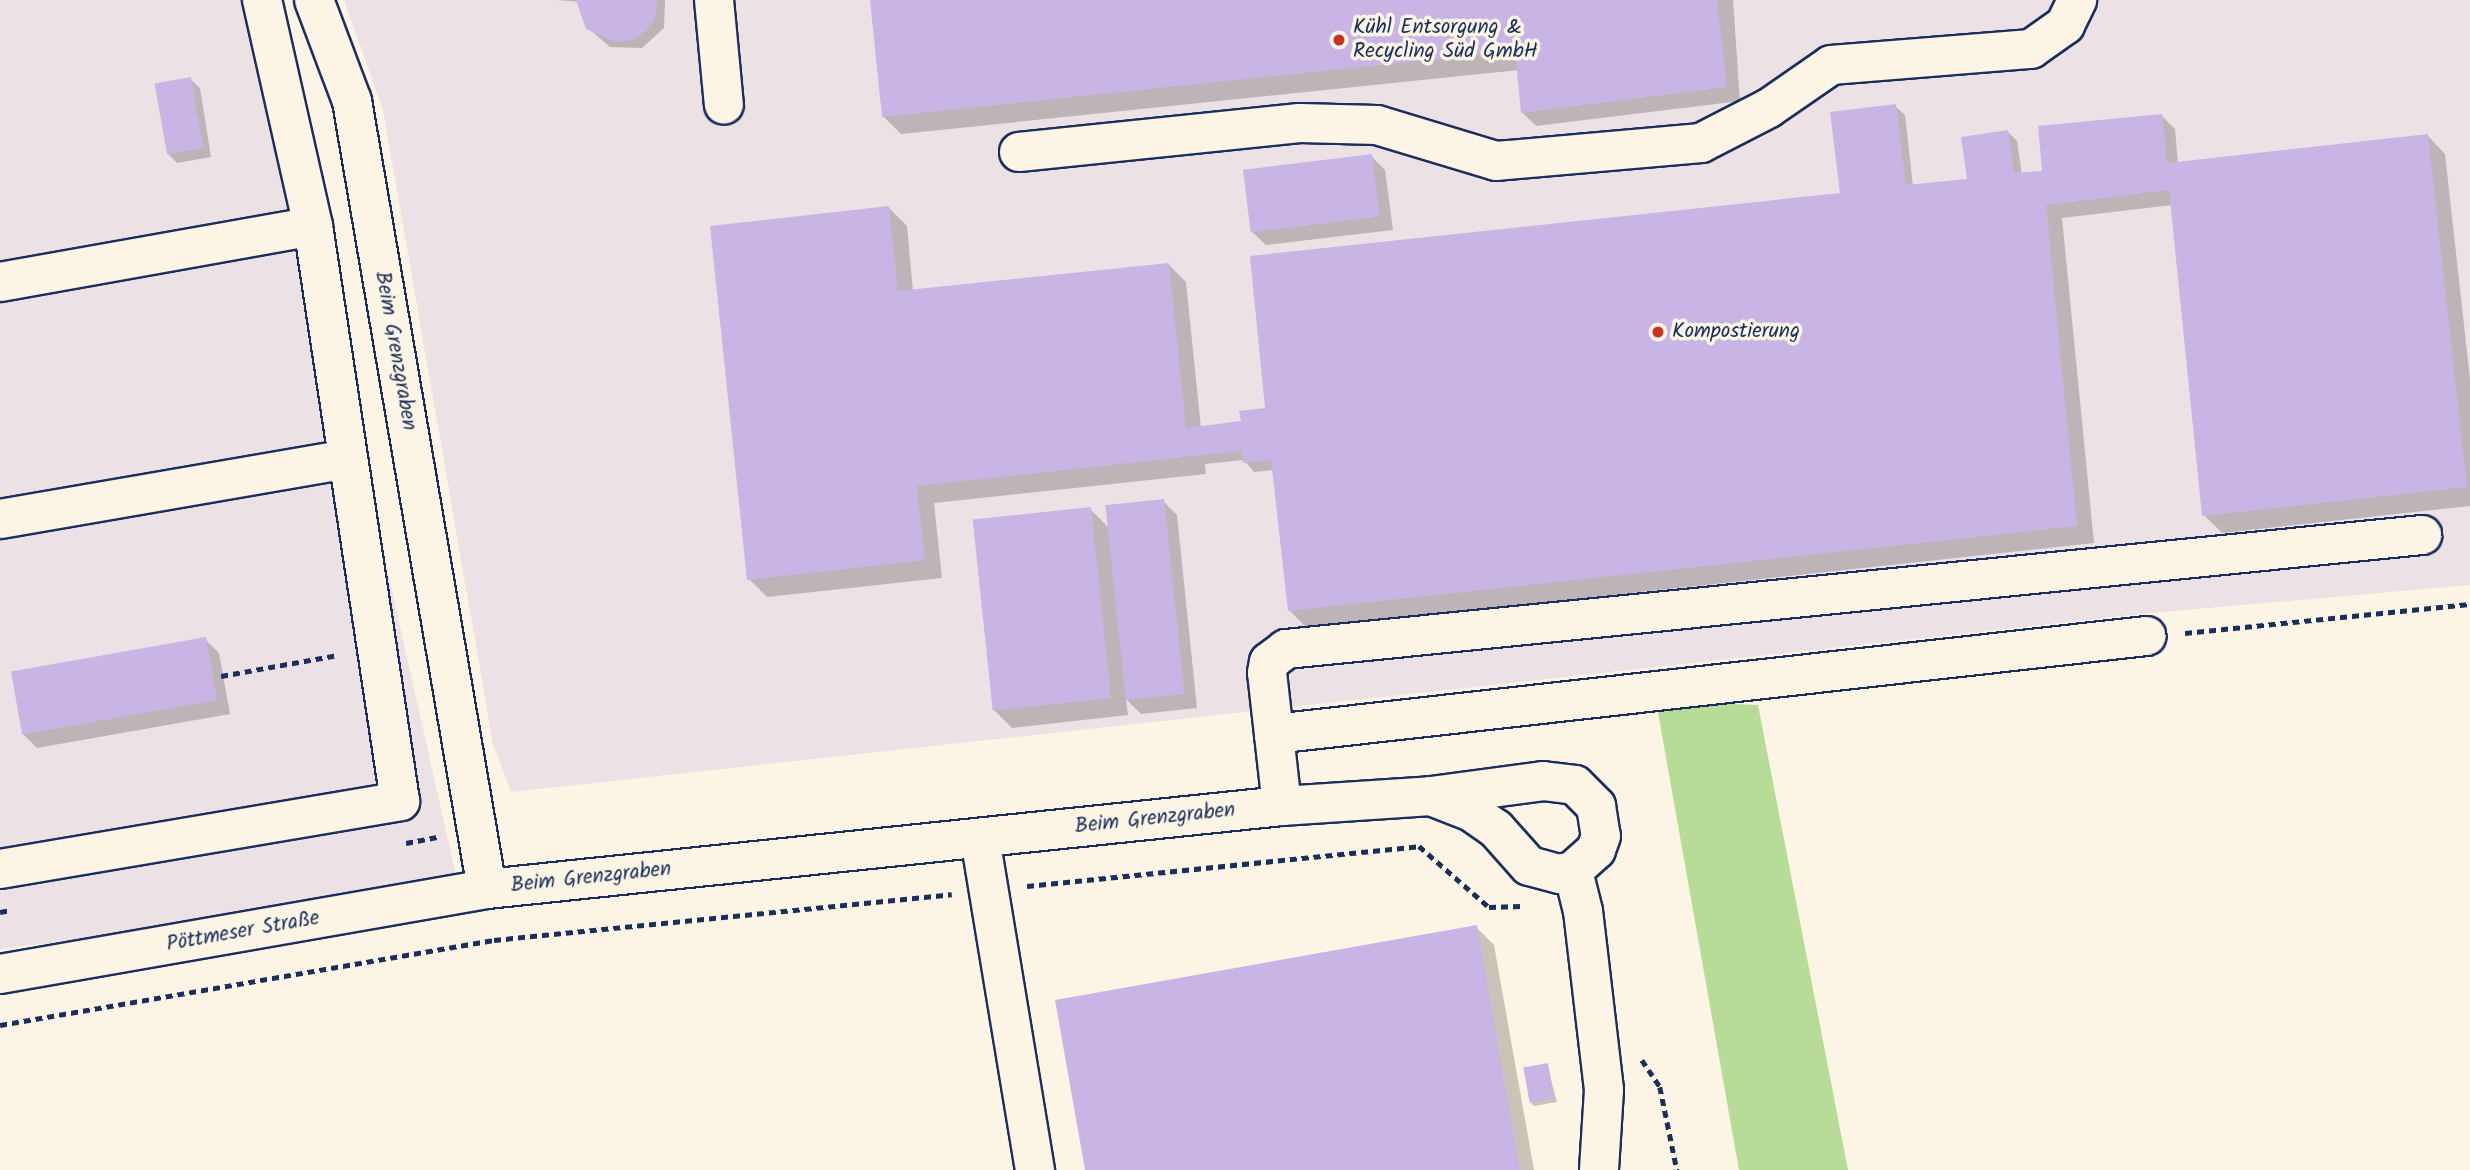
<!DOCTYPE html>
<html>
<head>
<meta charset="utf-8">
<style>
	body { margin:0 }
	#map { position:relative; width:2470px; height:1170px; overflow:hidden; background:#fcf5e5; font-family:Kalam,sans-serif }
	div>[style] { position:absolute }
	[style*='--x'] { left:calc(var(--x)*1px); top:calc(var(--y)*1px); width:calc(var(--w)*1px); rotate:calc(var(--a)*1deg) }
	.built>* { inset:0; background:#ece2e5 }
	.green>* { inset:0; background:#b7dc97 }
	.shadow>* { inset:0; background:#0003 }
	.building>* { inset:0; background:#c8b5e5; transform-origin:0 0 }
	.path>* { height:4.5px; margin-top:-2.25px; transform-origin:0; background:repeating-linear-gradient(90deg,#1b2f5e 0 7px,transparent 0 12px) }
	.roads { filter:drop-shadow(2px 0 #1b2f5e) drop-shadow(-2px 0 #1b2f5e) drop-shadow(0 2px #1b2f5e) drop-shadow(0 -2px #1b2f5e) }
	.minor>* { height:38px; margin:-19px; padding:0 19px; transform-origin:19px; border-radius:19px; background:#fcf5e5 }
	.dots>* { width:19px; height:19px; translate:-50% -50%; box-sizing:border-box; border:4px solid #fcf5e5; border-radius:50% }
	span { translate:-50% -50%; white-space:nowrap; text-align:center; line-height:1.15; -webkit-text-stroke:7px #fcf5e5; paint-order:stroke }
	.poi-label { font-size:21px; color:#1b2f5e }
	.left { translate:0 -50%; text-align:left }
	.street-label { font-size:21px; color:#1b2f5e }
</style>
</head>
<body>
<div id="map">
	<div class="built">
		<i style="clip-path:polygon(0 0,259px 0,460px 893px,0 949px)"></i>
		<i style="clip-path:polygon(344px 0,2470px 0,2470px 585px,2151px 613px,511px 792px,493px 744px,383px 110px)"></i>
	</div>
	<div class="green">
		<i style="clip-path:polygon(1656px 701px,1758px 705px,1848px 1170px,1739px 1170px)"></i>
	</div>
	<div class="shadow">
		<i style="clip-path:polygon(557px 0,665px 0,664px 28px,642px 48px,610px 47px,588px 28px,582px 2px)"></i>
		<i style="clip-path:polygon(871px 0,1733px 0,1740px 101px,1536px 126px,1522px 112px,1519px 70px,901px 134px,883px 116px)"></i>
		<i style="clip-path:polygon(190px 79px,200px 88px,211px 157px,177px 163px,167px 153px)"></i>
		<i style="clip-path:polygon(1895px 106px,1905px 115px,1913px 186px,1969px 180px,2008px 132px,2017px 141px,2022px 175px,2042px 172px,2161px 115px,2175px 129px,2178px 164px,2428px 136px,2445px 154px,2470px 379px,2470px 506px,2222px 533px,2204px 515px,2172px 205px,2062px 218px,2094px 543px,1307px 628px,1289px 610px,1274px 470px,1254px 472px,1244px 460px,1205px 464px,1206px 474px,934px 503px,942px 578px,767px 597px,749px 579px,889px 208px,907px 226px,913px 291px,1168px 264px,1186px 282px,1201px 428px,1243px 423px,1265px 410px,1842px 194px)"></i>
		<i style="clip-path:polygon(1371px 156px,1385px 170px,1393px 230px,1266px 245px,1252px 232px)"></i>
		<i style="clip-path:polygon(1163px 501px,1177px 515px,1197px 708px,1141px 714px,1126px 699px,1128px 715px,1012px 728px,994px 710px,1090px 509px,1110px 529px)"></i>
		<i style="clip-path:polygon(205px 639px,219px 653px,230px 714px,37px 748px,23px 734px)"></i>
		<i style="clip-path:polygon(1476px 927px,1494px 945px,1534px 1170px,1086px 1170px)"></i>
		<i style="clip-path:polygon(1547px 1065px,1557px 1102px,1534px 1106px,1530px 1102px)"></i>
	</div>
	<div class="building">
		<i style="clip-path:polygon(576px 0,657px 0,657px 2px,655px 18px,646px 31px,632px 40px,615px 42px,586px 29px)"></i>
		<i style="clip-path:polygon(870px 0,1717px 0,1727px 87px,1521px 113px,1515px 51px,882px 117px)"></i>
		<i style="left:191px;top:77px;width:72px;height:37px;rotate:80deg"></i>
		<i style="clip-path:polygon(1896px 104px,1906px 185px,1967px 179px,1961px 137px,2008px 130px,2014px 173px,2042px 171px,2038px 126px,2162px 114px,2167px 163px,2428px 134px,2467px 487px,2202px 516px,2169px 190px,2046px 205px,2077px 526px,1288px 611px,1271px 460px,1243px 463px,1241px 451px,917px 486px,925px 560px,747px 580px,710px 226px,889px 206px,898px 291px,1169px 263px,1186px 428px,1241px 421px,1239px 411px,1265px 408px,1250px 256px,1840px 193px,1830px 112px)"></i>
		<i style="left:1372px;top:154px;width:63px;height:130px;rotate:83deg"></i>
		<i style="left:1164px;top:499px;width:196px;height:59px;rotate:84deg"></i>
		<i style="left:1091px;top:507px;width:192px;height:119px;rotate:84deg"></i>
		<i style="left:206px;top:637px;width:64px;height:198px;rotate:80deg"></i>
		<i style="clip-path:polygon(1477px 925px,1520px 1170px,1085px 1170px,1055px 1000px)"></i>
		<i style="left:1548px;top:1063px;width:36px;height:25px;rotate:80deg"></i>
	</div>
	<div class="path">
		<i style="--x:2185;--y:633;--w:286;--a:-5.8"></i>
		<i style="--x:221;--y:676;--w:119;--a:-10.2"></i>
		<i style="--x:406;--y:843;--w:33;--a:-11"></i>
		<i style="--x:1027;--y:886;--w:394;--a:-5.8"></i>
		<i style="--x:1419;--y:846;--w:93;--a:41.1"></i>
		<i style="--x:1489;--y:907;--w:32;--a:-2"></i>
		<i style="--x:0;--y:912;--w:11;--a:-10"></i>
		<i style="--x:0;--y:1025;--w:501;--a:-9.76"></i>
		<i style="--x:494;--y:940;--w:460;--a:-5.7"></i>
		<i style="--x:1642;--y:1060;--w:32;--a:56"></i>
		<i style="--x:1660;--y:1087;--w:85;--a:78.4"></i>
	</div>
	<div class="roads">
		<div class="minor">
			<i style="--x:314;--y:0;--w:108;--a:69.4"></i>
			<i style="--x:352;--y:101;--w:799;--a:80.28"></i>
			<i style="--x:714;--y:0;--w:105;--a:84.6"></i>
			<i style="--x:1019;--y:152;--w:282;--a:-5.9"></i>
			<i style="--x:1300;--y:123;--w:77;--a:1.5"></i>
			<i style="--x:1377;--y:125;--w:124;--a:16.8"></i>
			<i style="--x:1496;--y:161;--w:206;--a:-5"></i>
			<i style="--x:1701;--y:143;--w:76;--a:-27.2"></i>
			<i style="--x:1769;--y:108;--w:75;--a:-34.7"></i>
			<i style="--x:1831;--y:65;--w:201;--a:-4.6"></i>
			<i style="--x:2031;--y:49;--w:42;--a:-35.2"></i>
			<i style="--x:2065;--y:25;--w:28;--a:-64"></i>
			<i style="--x:0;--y:282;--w:318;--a:-10.1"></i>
			<i style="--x:0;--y:519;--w:353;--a:-9.8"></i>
			<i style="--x:1274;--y:734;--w:878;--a:-6.41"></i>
			<i style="--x:1543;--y:781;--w:32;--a:7"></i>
			<i style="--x:1575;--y:785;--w:30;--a:45"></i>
			<i style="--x:1596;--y:806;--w:30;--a:81"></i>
			<i style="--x:1601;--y:836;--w:15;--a:110"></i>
			<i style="--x:1596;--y:850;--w:31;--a:138"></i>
			<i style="--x:1573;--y:871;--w:14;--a:168"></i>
			<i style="--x:1559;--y:874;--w:31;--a:-165"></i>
			<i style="--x:1529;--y:866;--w:50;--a:-131.7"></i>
			<i style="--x:1496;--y:829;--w:29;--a:-145"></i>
			<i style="--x:1472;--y:812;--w:44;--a:-158.7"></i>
			<i style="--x:1431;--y:796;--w:113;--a:-7.6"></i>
			<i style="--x:1282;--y:806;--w:134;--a:-96.4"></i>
			<i style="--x:1267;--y:673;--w:11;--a:-80"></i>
			<i style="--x:1269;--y:662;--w:21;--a:-37"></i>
			<i style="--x:1286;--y:649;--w:1142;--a:-5.73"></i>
			<i style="--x:980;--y:838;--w:337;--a:80.6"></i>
			<i style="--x:0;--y:869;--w:406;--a:-9.6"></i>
			<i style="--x:400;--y:801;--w:582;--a:-98.6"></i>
			<i style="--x:313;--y:226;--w:232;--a:-102.7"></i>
			<i style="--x:1573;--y:871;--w:41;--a:76"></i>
			<i style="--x:1583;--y:911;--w:180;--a:83.3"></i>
			<i style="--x:1604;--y:1090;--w:80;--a:93.6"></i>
			<i style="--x:0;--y:974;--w:494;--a:-9.9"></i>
			<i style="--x:487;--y:889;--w:799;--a:-5.96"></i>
			<i style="--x:1282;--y:806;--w:149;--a:-3.8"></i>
		</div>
	</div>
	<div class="dots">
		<i style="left:1339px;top:40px;background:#c8321e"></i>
		<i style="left:1658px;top:332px;background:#c8321e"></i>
	</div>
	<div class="poi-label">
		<span class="left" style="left:1353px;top:40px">Kühl Entsorgung &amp;<br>Recycling Süd GmbH</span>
		<span class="left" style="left:1672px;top:332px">Kompostierung</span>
	</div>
	<div class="street-label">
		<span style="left:395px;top:351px;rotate:80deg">Beim Grenzgraben</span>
		<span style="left:1155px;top:819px;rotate:-6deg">Beim Grenzgraben</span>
		<span style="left:591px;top:878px;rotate:-6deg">Beim Grenzgraben</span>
		<span style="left:243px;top:932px;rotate:-10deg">Pöttmeser Straße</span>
	</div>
</div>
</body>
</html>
